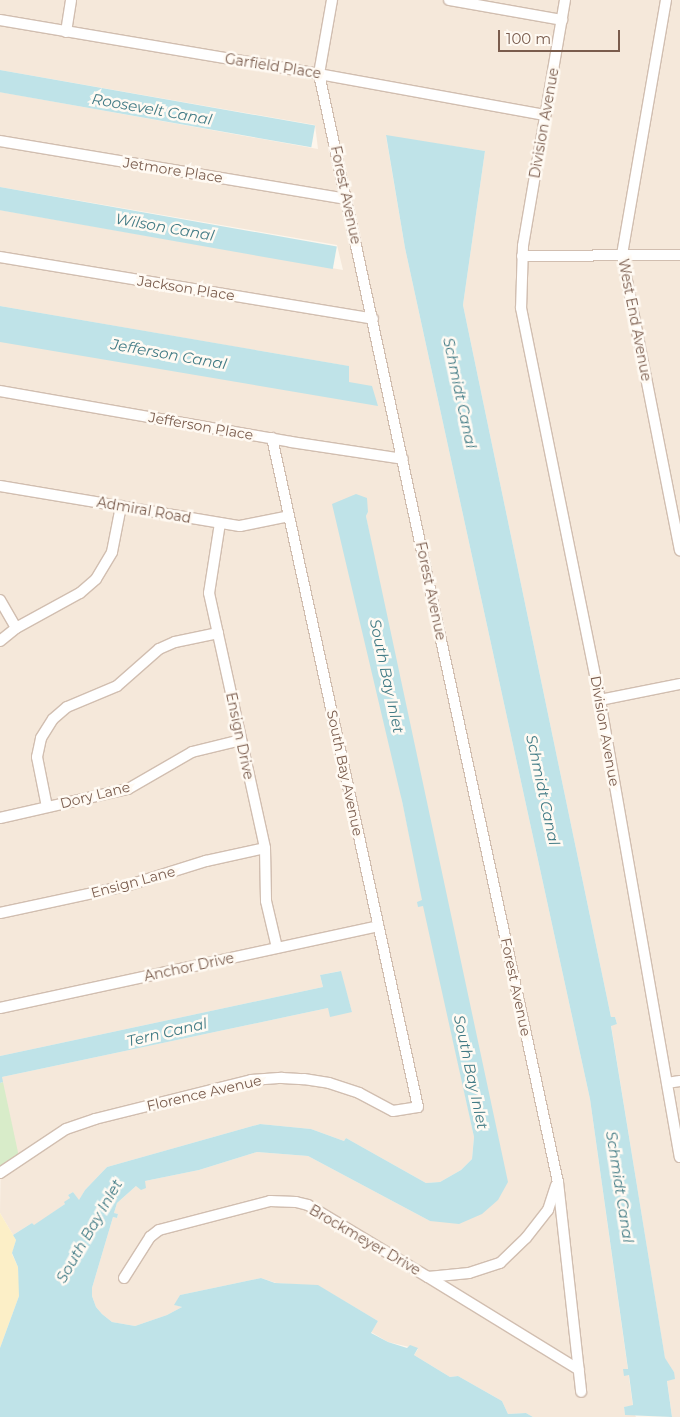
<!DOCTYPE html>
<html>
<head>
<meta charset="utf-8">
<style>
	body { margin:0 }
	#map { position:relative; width:680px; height:1417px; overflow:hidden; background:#fdf6ec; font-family:Montserrat,sans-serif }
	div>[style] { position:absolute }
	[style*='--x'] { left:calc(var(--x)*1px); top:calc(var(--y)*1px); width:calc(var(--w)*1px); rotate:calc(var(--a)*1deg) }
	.residential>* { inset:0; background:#f5e8da }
	.green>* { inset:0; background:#d8ecc9 }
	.sand>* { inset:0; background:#fcefc7 }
	.water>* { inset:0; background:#bfe3e8; transform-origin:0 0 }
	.roads { filter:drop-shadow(1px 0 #d1beb0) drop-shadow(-1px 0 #d1beb0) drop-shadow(0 1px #d1beb0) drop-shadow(0 -1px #d1beb0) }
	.minor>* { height:10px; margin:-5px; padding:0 5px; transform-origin:5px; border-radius:5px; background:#fff }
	span { translate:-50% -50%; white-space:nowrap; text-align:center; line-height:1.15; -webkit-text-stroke:5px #fffaf3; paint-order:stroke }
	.street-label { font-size:14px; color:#7a5c4d }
	.water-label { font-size:15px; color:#437c86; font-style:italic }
	.scale { position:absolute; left:498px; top:30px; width:122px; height:22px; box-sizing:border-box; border:2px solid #7a5c4d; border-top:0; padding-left:6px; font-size:15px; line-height:18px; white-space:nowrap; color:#7a5c4d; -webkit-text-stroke:4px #fffaf3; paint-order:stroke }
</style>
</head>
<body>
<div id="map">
	<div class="residential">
		<i style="clip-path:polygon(0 0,680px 0,680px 1417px,672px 1417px,667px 1380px,674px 1379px,674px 1372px,665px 1359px,611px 1025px,617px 1024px,615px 1017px,611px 1017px,463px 305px,485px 151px,386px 136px,405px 248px,590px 1099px,633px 1406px,624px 1407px,625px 1415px,635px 1415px,636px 1417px,533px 1417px,526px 1413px,508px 1414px,502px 1401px,458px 1376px,450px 1377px,414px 1355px,418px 1349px,388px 1342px,371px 1332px,378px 1321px,319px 1286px,276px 1283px,261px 1278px,180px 1295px,175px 1305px,182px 1307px,167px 1315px,135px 1326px,112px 1322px,102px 1314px,96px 1307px,92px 1296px,92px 1288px,113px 1217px,117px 1218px,118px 1214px,114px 1213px,117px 1203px,136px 1186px,145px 1181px,199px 1170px,257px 1152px,308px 1156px,430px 1221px,498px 1200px,366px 516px,368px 512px,356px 495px,402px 801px,474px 1137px,472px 1159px,461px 1170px,440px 1182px,426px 1183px,346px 1138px,344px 1141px,311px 1129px,260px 1124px,107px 1167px,85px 1190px,79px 1201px,73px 1192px,68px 1195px,70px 1198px,65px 1204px,34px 1226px,32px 1223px,13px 1235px,0 1213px,2px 1077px,328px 1008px,352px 1012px,340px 971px,320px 975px,323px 987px,0 1056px,0 341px,349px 383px,348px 366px,0 306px,0 210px,343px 270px,337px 245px,0 187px,0 92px,318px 149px,315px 125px,0 70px)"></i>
	</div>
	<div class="green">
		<i style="clip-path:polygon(3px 1082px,19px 1157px,0 1169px,0 1083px)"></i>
	</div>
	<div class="sand">
		<i style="clip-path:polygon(0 1213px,16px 1240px,12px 1254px,18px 1267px,19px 1280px,19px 1296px,0 1348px)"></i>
	</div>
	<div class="water">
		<i style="left:0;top:70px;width:320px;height:22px;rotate:10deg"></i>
		<i style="clip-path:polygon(386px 135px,485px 151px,463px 305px,611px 1017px,615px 1017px,617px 1024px,611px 1026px,665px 1358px,674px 1372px,675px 1379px,667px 1381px,672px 1417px,625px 1415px,624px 1407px,633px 1405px,629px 1375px,624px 1376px,623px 1369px,628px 1369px,590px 1099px,405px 248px)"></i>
		<i style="left:0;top:187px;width:342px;height:23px;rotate:10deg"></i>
		<i style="clip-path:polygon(0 306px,349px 366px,349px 382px,372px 386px,378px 406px,0 342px)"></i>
		<i style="clip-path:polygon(356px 494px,367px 498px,368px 512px,366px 516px,508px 1182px,498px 1200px,482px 1214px,459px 1224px,430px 1221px,308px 1156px,257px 1152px,199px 1170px,145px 1181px,146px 1188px,141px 1190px,136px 1186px,117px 1203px,114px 1213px,118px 1214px,117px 1218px,113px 1217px,92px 1288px,92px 1296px,96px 1307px,102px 1314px,112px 1322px,135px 1326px,167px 1315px,182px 1307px,174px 1305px,180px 1295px,261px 1278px,275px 1283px,318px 1285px,378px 1321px,371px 1333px,388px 1342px,407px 1348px,410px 1345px,418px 1348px,414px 1355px,450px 1377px,458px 1376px,502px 1401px,508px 1414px,526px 1413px,533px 1417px,0 1417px,0 1348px,19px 1296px,18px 1267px,12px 1253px,16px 1240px,13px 1235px,32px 1223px,34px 1225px,65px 1204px,64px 1202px,70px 1198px,68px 1195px,73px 1192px,79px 1200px,85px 1190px,107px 1167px,260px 1124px,311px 1129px,344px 1141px,346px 1138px,426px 1183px,440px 1182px,461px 1170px,472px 1159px,474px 1137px,423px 906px,418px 907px,417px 902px,422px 900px,402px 801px,332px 504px)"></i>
		<i style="clip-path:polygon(341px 971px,352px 1012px,330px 1017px,328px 1008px,2px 1077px,3px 1082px,0 1083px,0 1056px,323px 987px,320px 975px)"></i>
	</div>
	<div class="roads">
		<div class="minor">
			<i style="--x:332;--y:0;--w:75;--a:100"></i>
			<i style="--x:319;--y:74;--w:1133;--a:77.83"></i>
			<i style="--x:558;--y:1182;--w:211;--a:83.7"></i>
			<i style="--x:449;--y:0;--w:115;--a:10"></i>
			<i style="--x:565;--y:0;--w:250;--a:99.7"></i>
			<i style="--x:523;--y:246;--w:62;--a:91.8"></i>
			<i style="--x:521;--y:308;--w:400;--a:78.6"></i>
			<i style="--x:600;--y:700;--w:464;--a:80.1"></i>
			<i style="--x:666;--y:0;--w:259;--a:99.8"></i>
			<i style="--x:622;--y:255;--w:301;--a:78.9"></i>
			<i style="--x:0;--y:20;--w:324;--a:9.6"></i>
			<i style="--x:319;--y:74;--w:230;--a:10.3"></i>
			<i style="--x:66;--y:32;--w:32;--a:-81"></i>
			<i style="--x:0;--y:141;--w:351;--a:9.5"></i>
			<i style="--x:522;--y:256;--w:158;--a:-0.4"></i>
			<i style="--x:0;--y:257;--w:378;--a:9.4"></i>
			<i style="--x:0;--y:391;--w:295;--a:9.9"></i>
			<i style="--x:291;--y:442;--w:113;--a:8.6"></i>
			<i style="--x:0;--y:486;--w:243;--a:9.5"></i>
			<i style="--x:240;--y:526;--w:50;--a:-11.5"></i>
			<i style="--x:220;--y:523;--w:71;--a:98.9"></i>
			<i style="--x:209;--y:593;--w:261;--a:77.6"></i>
			<i style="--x:265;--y:848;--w:53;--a:88.9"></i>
			<i style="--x:266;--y:901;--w:48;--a:76.8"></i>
			<i style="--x:0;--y:600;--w:32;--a:60"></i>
			<i style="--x:0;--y:641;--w:21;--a:-39"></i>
			<i style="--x:16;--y:628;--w:73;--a:-28.7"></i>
			<i style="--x:80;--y:593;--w:21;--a:-41"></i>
			<i style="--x:96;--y:579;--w:31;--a:-59"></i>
			<i style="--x:112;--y:552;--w:47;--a:-78.9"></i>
			<i style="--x:600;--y:700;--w:82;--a:-11.3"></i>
			<i style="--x:47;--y:807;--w:51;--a:-101.3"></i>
			<i style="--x:37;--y:757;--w:19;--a:-78"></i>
			<i style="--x:41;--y:738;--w:22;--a:-58"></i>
			<i style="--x:53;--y:719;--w:18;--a:-41"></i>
			<i style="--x:67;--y:707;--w:54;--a:-22.8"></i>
			<i style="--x:117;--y:686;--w:56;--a:-41.4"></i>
			<i style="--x:159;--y:649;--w:17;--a:-24"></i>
			<i style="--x:175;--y:642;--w:44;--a:-11.8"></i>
			<i style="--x:0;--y:818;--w:131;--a:-12.8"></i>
			<i style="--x:128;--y:789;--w:74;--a:-30"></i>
			<i style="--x:192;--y:752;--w:50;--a:-13.8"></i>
			<i style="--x:0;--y:913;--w:129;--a:-12.1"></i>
			<i style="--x:126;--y:886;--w:84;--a:-17.4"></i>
			<i style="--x:206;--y:861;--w:60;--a:-12.4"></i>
			<i style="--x:0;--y:1008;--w:387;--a:-12.2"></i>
			<i style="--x:667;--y:1083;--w:13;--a:-9"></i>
			<i style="--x:0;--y:1173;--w:79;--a:-33.7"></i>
			<i style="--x:66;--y:1129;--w:31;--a:-19"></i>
			<i style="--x:95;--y:1119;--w:161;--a:-14"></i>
			<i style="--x:251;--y:1080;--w:31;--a:-4"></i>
			<i style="--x:282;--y:1078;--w:22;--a:3"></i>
			<i style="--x:304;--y:1079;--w:25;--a:9"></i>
			<i style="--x:329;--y:1083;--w:32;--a:18"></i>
			<i style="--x:359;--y:1093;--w:38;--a:28"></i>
			<i style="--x:393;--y:1111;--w:25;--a:-9"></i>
			<i style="--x:418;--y:1107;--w:685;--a:-102.31"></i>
			<i style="--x:428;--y:1277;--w:41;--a:-5.6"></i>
			<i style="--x:469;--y:1273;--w:33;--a:-18"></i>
			<i style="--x:500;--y:1263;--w:36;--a:-44"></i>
			<i style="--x:526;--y:1238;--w:36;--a:-52"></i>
			<i style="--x:548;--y:1210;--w:26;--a:-72"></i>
			<i style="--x:124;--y:1278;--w:49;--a:-57.6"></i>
			<i style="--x:150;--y:1237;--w:11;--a:-38"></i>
			<i style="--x:159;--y:1230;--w:115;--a:-14.6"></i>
			<i style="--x:270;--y:1201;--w:26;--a:2"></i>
			<i style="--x:296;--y:1202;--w:12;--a:14"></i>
			<i style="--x:308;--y:1205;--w:140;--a:31"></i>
			<i style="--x:428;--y:1277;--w:177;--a:31.6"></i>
		</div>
	</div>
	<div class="street-label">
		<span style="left:273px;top:66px;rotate:9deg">Garfield Place</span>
		<span style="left:544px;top:123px;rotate:-80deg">Division Avenue</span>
		<span style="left:173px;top:170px;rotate:9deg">Jetmore Place</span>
		<span style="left:346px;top:195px;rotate:78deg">Forest Avenue</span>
		<span style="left:186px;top:288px;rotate:9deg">Jackson Place</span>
		<span style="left:635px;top:320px;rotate:79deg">West End Avenue</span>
		<span style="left:201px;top:426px;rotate:10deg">Jefferson Place</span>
		<span style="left:144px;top:510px;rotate:10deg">Admiral Road</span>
		<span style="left:431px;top:591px;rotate:78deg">Forest Avenue</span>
		<span style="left:605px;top:731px;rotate:80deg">Division Avenue</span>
		<span style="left:240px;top:736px;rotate:78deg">Ensign Drive</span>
		<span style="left:345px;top:773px;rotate:78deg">South Bay Avenue</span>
		<span style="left:95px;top:795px;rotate:-14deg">Dory Lane</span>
		<span style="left:133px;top:882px;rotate:-15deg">Ensign Lane</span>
		<span style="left:189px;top:967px;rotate:-12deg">Anchor Drive</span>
		<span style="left:516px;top:987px;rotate:78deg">Forest Avenue</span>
		<span style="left:204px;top:1093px;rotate:-13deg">Florence Avenue</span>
		<span style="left:365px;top:1240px;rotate:30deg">Brockmeyer Drive</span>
	</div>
	<div class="water-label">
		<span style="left:152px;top:109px;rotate:10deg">Roosevelt Canal</span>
		<span style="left:165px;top:227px;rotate:10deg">Wilson Canal</span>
		<span style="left:169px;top:354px;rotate:10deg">Jefferson Canal</span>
		<span style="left:460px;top:393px;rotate:78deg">Schmidt Canal</span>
		<span style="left:387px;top:676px;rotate:78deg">South Bay Inlet</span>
		<span style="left:543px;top:790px;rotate:78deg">Schmidt Canal</span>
		<span style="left:167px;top:1032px;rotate:-13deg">Tern Canal</span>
		<span style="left:471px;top:1072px;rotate:78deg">South Bay Inlet</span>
		<span style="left:620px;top:1187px;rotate:81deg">Schmidt Canal</span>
		<span style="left:89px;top:1231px;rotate:-60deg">South Bay Inlet</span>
	</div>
	<div class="scale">100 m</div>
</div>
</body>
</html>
